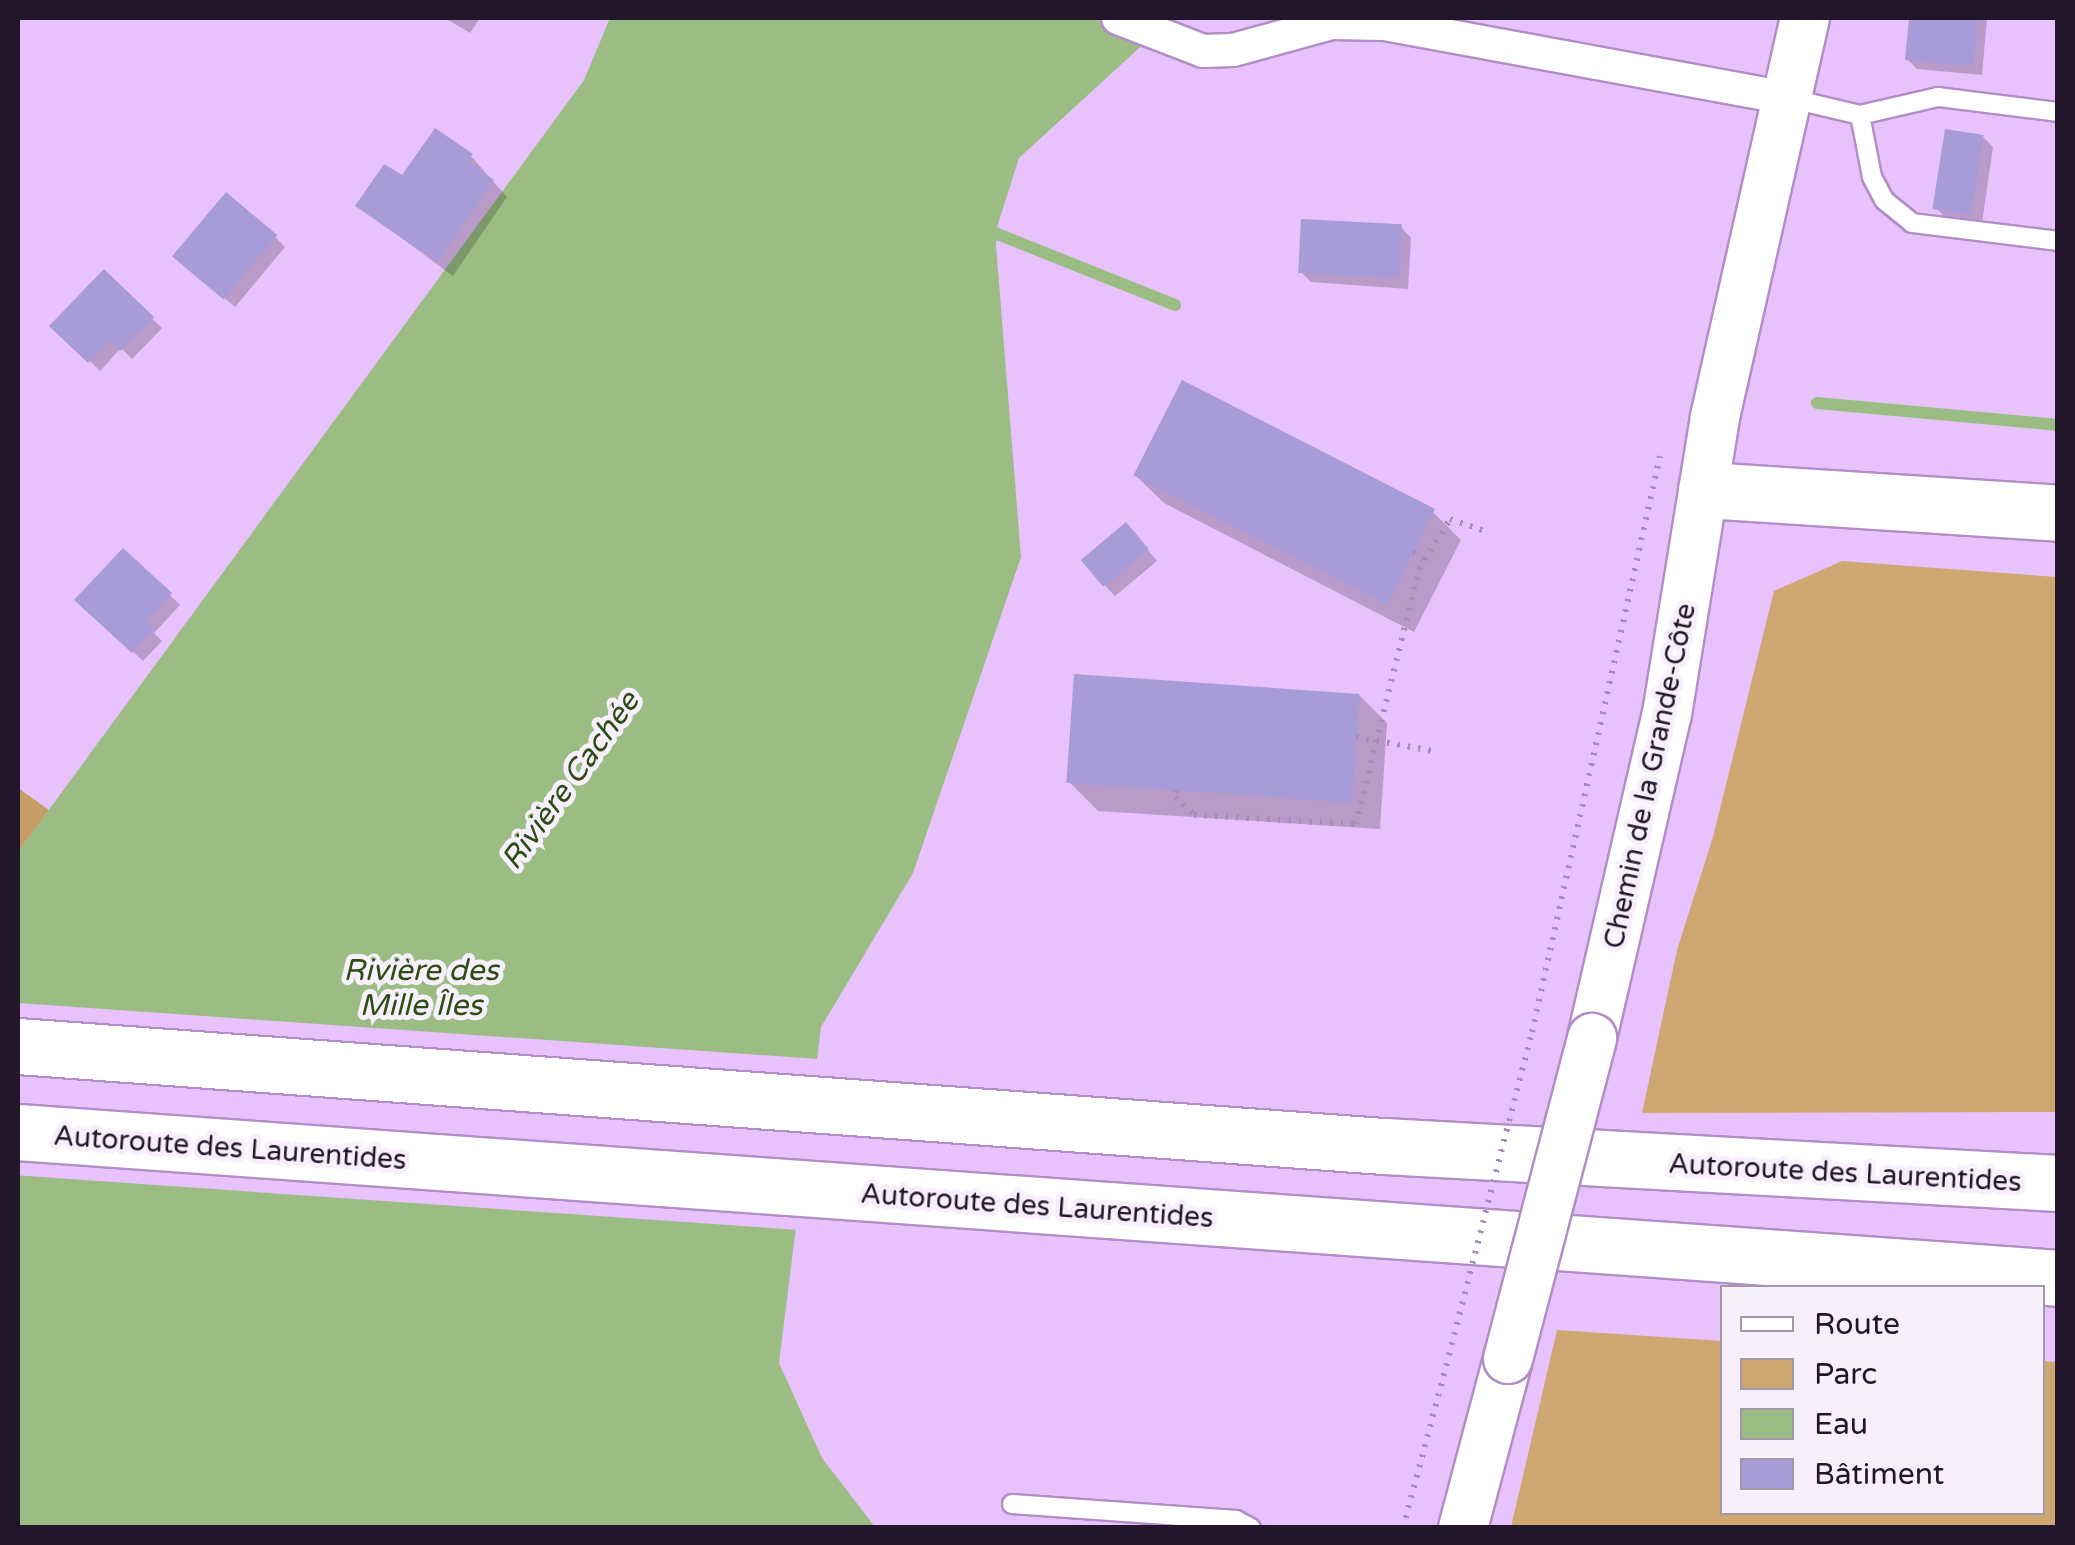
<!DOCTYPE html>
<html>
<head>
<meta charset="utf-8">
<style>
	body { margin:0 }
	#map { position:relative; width:2075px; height:1545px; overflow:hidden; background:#e7c2fc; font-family:"Varela Round",sans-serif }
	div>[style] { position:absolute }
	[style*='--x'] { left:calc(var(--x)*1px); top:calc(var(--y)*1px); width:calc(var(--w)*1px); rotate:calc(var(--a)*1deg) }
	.green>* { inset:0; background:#cfa773 }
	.forest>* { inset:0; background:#c69d67 }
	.water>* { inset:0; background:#9bbd84 }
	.pier>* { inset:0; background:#e7c2fc; transform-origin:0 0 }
	.shadow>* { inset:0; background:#0003 }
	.stream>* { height:12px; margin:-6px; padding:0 6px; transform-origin:6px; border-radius:6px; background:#9bbd84 }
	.building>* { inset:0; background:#a79bd8; transform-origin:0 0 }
	.path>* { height:6px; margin-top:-3px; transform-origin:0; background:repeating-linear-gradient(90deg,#aa8cba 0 2.5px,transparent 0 10.5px) }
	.roads { filter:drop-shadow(2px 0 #b28ec6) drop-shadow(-2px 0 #b28ec6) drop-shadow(0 2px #b28ec6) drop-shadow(0 -2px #b28ec6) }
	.service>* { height:18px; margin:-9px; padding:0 9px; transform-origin:9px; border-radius:9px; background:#fff }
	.minor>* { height:32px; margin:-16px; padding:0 16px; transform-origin:16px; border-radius:16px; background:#fff }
	.secondary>* { height:48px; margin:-24px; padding:0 24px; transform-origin:24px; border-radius:24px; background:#fff }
	.motorway>* { height:55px; margin:-27.5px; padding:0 27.5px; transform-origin:27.5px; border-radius:27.5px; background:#fff }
	.path-bridge>* { height:6px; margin-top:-3px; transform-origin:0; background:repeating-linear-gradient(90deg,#aa8cba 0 2.5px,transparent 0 10.5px) }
	.bridges { filter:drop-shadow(2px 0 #b28ec6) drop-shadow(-2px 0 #b28ec6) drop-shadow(0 2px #b28ec6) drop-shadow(0 -2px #b28ec6) }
	.secondary-bridge>* { height:48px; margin:-24px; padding:0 24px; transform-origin:24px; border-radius:24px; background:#fff }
	span { translate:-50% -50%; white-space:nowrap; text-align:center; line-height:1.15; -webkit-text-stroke:10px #f7f0fc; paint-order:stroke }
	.street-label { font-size:28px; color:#23152a }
	.water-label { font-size:30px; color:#2e4d13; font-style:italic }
	.frame { position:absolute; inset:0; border:20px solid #23152a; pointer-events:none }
	.legend { position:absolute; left:1720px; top:1285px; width:325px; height:230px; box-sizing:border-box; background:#f7f0fc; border:2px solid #a298a8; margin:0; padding:12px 18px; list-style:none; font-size:30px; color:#23152a }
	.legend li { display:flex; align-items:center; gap:20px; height:50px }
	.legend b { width:50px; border:2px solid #a298a8 }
</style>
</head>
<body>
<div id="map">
	<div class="green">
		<i style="clip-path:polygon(1842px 561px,2057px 577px,2057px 1112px,1642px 1113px,1677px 950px,1713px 837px,1774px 591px)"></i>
		<i style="clip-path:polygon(1557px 1330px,1722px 1341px,1722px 1512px,2042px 1512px,2043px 1361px,2057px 1362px,2057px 1527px,1511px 1527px)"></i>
	</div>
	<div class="forest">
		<i style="clip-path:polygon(18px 788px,49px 810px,18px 852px)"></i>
	</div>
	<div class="water">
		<i style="clip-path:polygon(610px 18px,1172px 18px,1019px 158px,995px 233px,1021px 557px,913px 873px,821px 1027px,779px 1363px,822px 1458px,875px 1527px,18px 1528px,18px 852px,584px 80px)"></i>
	</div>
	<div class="pier">
		<i style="left:18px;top:1003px;width:806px;height:172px;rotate:4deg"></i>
	</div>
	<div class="shadow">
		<i style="clip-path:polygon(445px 18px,480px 18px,470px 33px)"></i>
		<i style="clip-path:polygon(1911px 18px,1987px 18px,1982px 75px,1917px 69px,1907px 59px)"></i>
		<i style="clip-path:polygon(1983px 137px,1993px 147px,1982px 223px,1946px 218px,1936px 208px)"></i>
		<i style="clip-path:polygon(471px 156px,507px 197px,453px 276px,358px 206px,402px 179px)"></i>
		<i style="clip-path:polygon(1401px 227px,1411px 238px,1408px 289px,1311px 282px,1301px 272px)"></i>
		<i style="clip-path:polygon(275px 237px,285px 247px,235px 307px,186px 266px)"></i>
		<i style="clip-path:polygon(104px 272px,162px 328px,132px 359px,121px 348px,100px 371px,53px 326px)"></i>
		<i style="clip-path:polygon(1135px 475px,1433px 512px,1461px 540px,1414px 632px,1164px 503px)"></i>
		<i style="clip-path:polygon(1136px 535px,1157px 561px,1115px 596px,1105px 586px)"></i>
		<i style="clip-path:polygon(170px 595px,180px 605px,154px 633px,162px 641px,143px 661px,88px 610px)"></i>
		<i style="clip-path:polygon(1358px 694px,1387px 723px,1380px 829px,1098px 811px,1069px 782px)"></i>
	</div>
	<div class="stream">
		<i style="--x:987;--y:244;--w:14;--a:-54"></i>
		<i style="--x:995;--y:233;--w:194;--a:21.8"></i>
		<i style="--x:1817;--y:403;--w:242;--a:5.2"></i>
	</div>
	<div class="building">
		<i style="clip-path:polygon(1909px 18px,1978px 18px,1973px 66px,1905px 60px)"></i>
		<i style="clip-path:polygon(435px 128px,473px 154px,467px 161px,494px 180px,437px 262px,355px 206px,384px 164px,402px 175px)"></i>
		<i style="left:1945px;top:129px;width:39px;height:81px;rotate:9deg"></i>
		<i style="left:226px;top:192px;width:67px;height:84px;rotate:40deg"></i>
		<i style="left:1301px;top:219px;width:101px;height:54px;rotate:3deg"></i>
		<i style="clip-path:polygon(104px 269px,154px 317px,120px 351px,110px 340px,88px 363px,49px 326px)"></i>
		<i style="left:1182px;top:380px;width:284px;height:107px;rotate:27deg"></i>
		<i style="left:1126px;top:522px;width:35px;height:59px;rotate:50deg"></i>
		<i style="clip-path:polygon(123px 548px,172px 593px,145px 622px,154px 629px,132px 653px,74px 600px)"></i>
		<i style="left:1074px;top:674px;width:286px;height:109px;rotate:4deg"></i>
	</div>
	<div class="path">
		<i style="--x:1413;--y:552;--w:14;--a:34"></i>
		<i style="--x:1356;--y:737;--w:78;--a:10.3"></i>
		<i style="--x:1176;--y:790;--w:7;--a:98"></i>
		<i style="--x:1175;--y:797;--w:26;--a:43"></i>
		<i style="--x:1194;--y:815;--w:162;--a:3.2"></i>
		<i style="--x:1356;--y:824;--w:263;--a:-76.1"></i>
		<i style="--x:1419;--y:569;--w:59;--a:-58.2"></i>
		<i style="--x:1450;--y:519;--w:40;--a:18.9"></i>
		<i style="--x:1532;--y:1032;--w:590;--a:-77.47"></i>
		<i style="--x:1403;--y:1528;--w:179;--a:-75.1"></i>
	</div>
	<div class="roads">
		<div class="service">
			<i style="--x:1788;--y:98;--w:74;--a:13.3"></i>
			<i style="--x:1860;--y:115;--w:63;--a:79"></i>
			<i style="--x:1872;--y:177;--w:26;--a:62"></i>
			<i style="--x:1884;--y:200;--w:36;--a:39"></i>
			<i style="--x:1912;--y:223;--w:147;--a:7"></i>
			<i style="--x:1860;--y:115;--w:80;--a:-13"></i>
			<i style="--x:1938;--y:97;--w:121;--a:7.1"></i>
			<i style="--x:1012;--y:1504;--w:225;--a:4.1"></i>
			<i style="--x:1236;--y:1520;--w:17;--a:28"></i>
		</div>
		<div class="minor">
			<i style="--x:1118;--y:18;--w:91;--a:21.2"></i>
			<i style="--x:1203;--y:51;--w:30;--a:-2"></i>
			<i style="--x:1233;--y:50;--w:103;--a:-15.3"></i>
			<i style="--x:1332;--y:23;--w:52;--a:1.1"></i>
			<i style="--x:1384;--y:24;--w:410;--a:10.4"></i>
		</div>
		<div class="secondary">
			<i style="--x:1592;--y:1038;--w:333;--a:-77"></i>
			<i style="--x:1667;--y:714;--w:301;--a:-80.8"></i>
			<i style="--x:1715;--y:417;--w:409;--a:-77.3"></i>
			<i style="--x:1463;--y:1528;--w:175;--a:-75.1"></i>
		</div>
		<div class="motorway">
			<i style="--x:1706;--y:490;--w:353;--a:3.7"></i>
			<i style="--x:18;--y:1046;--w:1370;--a:4.19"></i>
			<i style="--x:1384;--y:1146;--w:675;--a:3.14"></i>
			<i style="--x:18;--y:1132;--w:2045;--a:4.09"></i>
		</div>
	</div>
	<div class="path-bridge">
		<i style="--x:1449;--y:1355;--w:333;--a:-75.6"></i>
	</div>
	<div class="bridges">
		<div class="secondary-bridge">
			<i style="--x:1508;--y:1359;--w:332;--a:-75.3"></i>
		</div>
	</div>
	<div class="street-label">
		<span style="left:1650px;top:776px;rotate:-78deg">Chemin de la Grande-Côte</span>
		<span style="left:230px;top:1148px;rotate:4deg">Autoroute des Laurentides</span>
		<span style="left:1845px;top:1173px;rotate:3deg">Autoroute des Laurentides</span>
		<span style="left:1037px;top:1206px;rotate:4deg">Autoroute des Laurentides</span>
	</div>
	<div class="water-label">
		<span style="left:571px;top:781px;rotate:-54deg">Rivière Cachée</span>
		<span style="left:421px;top:988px">Rivière des<br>Mille Îles</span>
	</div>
	<div class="frame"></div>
	<ul class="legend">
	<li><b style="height:12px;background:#fff"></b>Route</li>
	<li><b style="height:28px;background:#cfa773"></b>Parc</li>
	<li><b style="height:28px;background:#9bbd84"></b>Eau</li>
	<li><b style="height:28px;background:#a79bd8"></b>Bâtiment</li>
	</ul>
</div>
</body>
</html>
